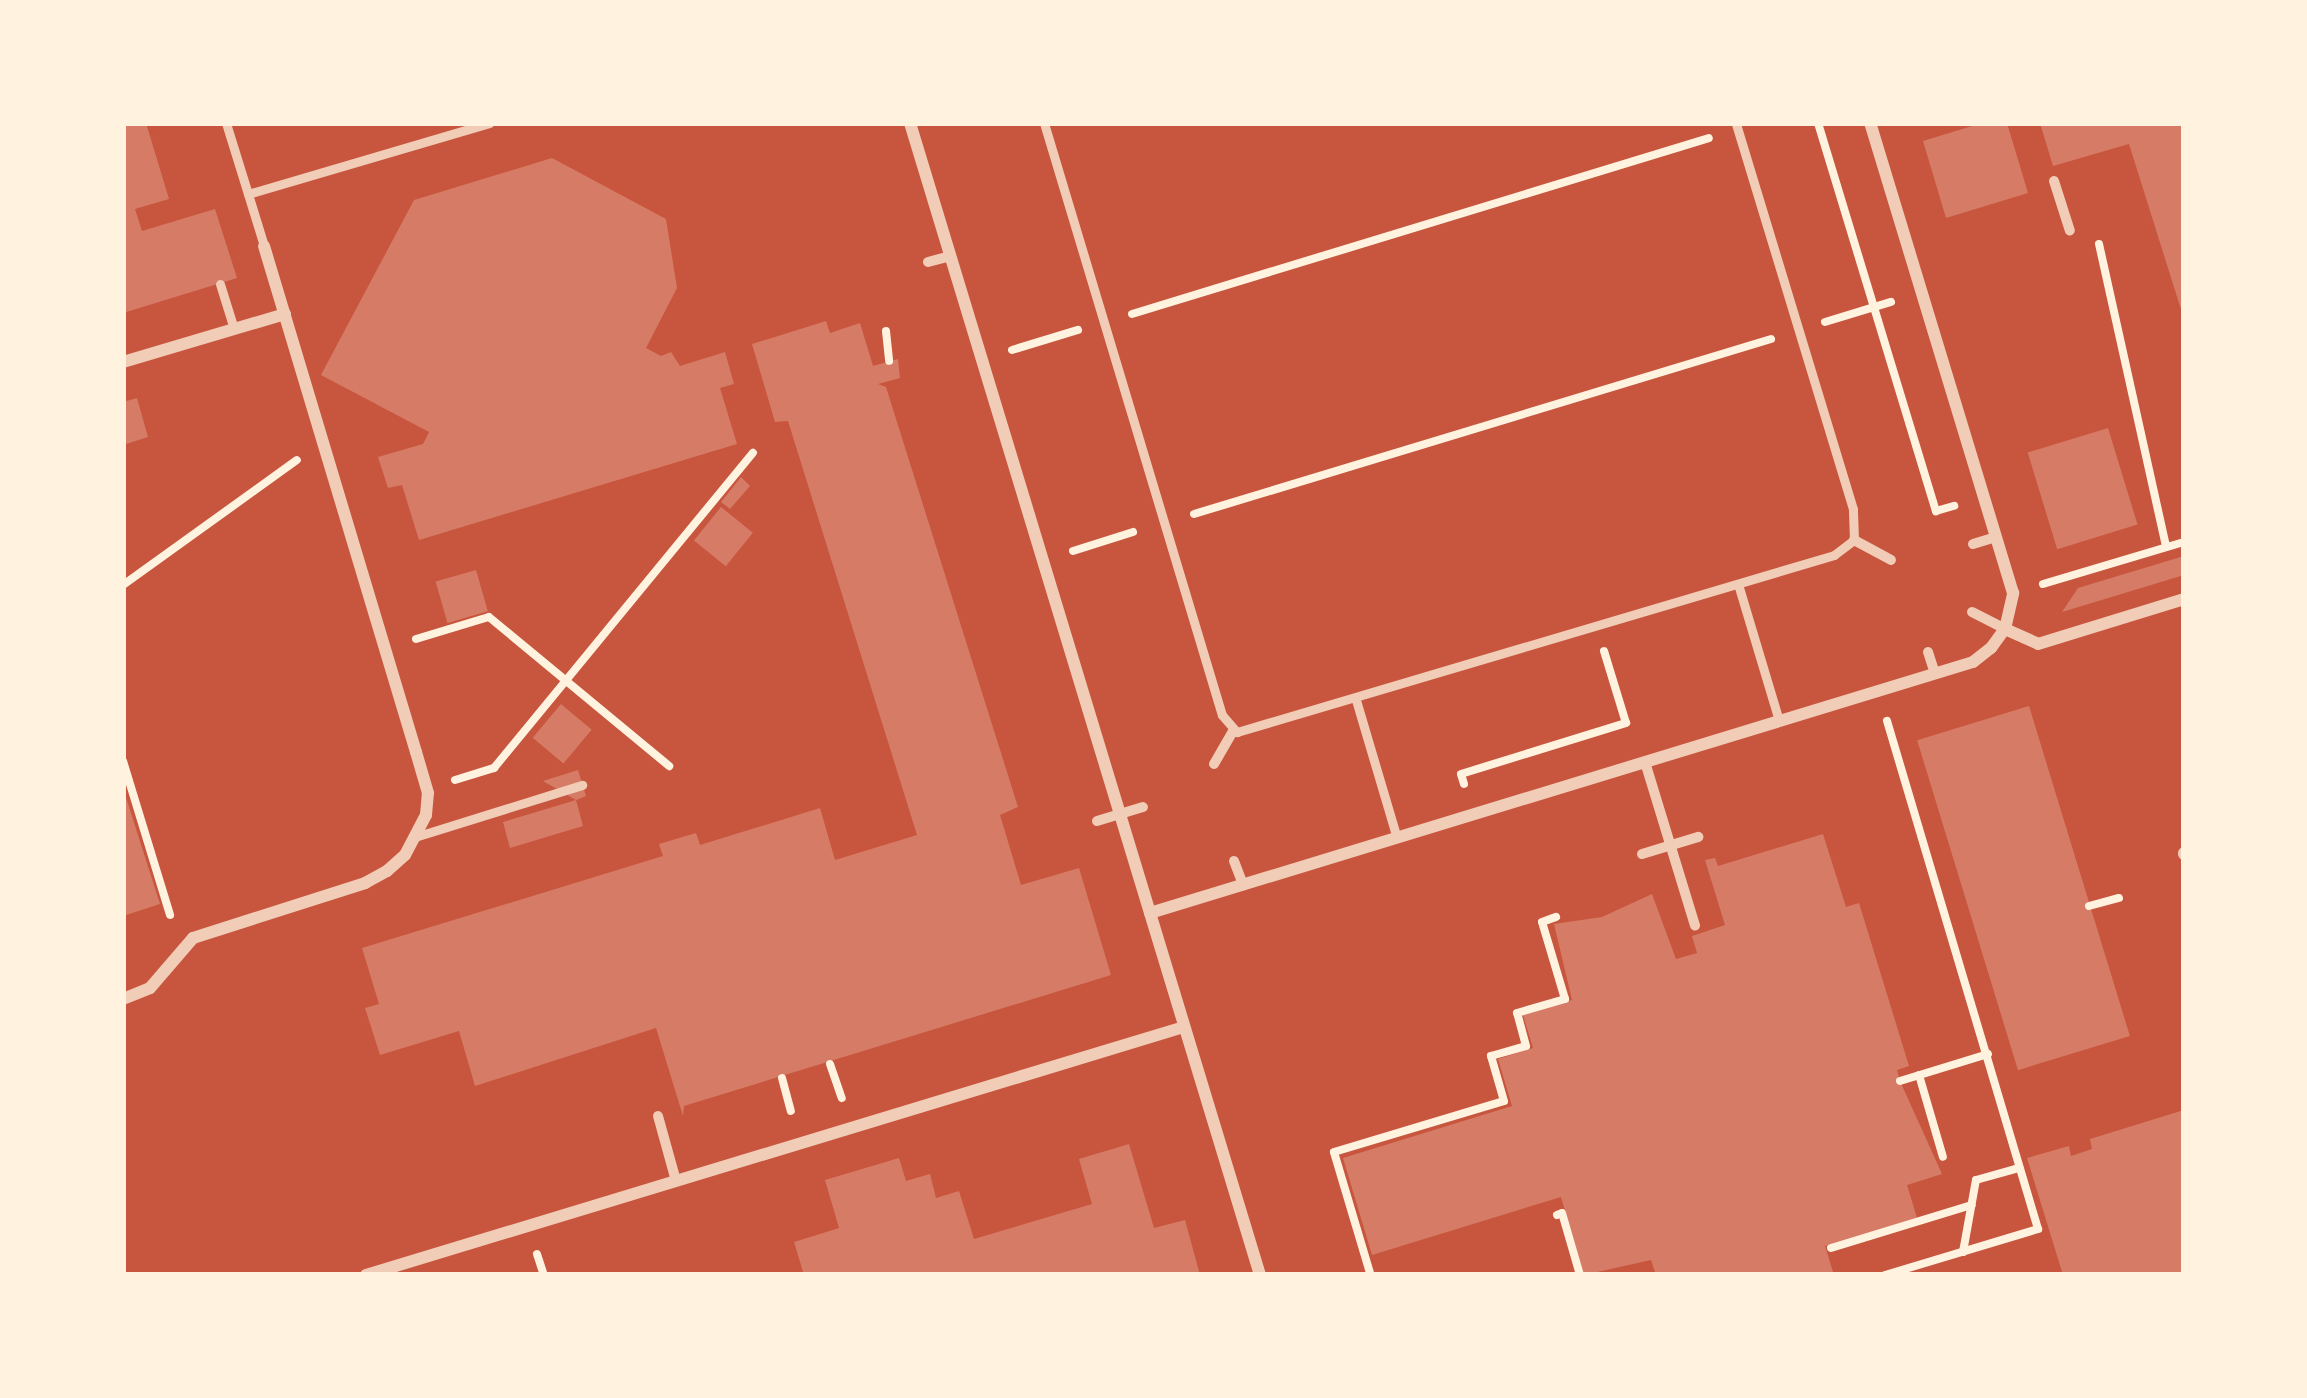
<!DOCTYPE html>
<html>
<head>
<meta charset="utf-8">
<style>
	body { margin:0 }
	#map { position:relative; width:2307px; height:1398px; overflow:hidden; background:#c8553d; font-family:"Public Sans",sans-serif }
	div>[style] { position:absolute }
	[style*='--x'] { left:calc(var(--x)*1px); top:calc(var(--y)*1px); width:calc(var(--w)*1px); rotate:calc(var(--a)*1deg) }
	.building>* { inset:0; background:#d67c66; transform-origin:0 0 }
	.path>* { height:8px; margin:-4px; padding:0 4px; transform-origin:4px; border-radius:4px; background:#fff3e0 }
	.service>* { height:9px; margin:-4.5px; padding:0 4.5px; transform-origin:4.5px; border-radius:4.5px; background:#f1ccb7 }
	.pedestrian>* { height:10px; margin:-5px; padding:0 5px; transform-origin:5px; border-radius:5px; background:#f1ccb7 }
	.minor>* { height:12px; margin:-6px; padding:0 6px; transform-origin:6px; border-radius:6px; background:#f1ccb7 }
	span { translate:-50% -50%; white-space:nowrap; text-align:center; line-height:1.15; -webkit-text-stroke:9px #fff3e0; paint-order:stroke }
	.frame { position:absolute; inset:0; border:126px solid #fff3e0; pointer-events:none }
</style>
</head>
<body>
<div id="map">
	<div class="building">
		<i style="clip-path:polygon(146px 123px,169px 199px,135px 209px,142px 231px,215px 209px,237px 278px,123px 313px,123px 124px)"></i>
		<i style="clip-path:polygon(1982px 123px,2007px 123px,2028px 193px,1946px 218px,1923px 141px)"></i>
		<i style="clip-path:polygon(2040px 123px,2184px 123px,2184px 319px,2129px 144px,2053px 166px)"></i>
		<i style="clip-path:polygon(552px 158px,666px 219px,677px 288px,646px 348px,661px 356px,671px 352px,680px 366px,725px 352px,734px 384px,720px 388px,737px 444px,419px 540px,402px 485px,388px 488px,378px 457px,423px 444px,429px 432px,321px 375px,414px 200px)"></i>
		<i style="clip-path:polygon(826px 321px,830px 333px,860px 323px,873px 366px,898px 359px,900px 378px,878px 384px,886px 387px,1018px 807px,1000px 815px,1021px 885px,1079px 868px,1111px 975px,684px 1106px,683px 1116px,656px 1028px,475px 1086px,459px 1031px,380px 1055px,365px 1008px,379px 1004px,362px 948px,663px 856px,659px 844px,696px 833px,700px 845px,820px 808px,835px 860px,917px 835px,788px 421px,775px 422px,752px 344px)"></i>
		<i style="clip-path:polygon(137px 398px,148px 437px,123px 445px,123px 402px)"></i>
		<i style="left:2108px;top:428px;width:101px;height:84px;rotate:73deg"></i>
		<i style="clip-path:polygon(741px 477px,750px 486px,730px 509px,721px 502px)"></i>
		<i style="left:721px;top:507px;width:41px;height:43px;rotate:39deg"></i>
		<i style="clip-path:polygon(2184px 556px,2184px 575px,2062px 612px,2078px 588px)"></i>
		<i style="left:476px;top:570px;width:43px;height:42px;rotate:74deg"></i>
		<i style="left:561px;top:704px;width:40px;height:44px;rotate:40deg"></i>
		<i style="left:2029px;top:706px;width:345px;height:117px;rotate:73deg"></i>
		<i style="clip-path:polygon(578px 770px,586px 796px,576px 800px,583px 826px,510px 848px,503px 822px,576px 800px,543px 781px)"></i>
		<i style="clip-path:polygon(123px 788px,160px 904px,123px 916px)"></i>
		<i style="clip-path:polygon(1823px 834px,1846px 907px,1859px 903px,1909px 1066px,1897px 1070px,1900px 1081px,1942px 1174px,1907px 1185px,1917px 1218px,1825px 1246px,1834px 1275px,1656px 1275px,1651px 1260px,1584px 1275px,1561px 1197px,1372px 1255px,1343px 1158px,1512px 1106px,1498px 1059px,1533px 1048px,1523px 1015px,1572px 1000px,1554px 924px,1602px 917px,1652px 894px,1676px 959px,1697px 953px,1692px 936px,1725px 925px,1705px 860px,1715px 858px,1718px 866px)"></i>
		<i style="clip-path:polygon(2184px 1110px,2184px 1275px,2063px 1275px,2027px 1158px,2069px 1146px,2071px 1156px,2092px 1149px,2090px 1139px)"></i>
		<i style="clip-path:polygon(1129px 1144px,1154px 1228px,1185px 1220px,1200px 1275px,804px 1275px,794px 1242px,839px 1228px,825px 1180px,899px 1158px,906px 1181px,930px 1174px,936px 1198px,959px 1191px,974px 1239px,1092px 1204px,1079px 1159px)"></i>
	</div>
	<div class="path">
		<i style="--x:1818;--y:123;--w:406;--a:73.1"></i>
		<i style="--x:1936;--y:511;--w:19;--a:-16"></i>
		<i style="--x:2099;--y:244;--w:310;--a:77.5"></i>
		<i style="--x:1132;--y:314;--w:603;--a:-16.96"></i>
		<i style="--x:1825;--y:322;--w:69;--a:-16.9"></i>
		<i style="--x:886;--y:331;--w:30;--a:84"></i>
		<i style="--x:1012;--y:350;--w:69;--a:-16.9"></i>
		<i style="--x:1194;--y:514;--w:603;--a:-16.87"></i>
		<i style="--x:1073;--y:551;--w:63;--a:-17.6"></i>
		<i style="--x:2043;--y:584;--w:147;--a:-16.6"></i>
		<i style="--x:123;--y:585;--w:214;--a:-35.7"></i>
		<i style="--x:416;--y:639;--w:76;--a:-16.8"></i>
		<i style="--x:489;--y:617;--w:234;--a:39.6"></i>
		<i style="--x:1604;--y:651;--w:75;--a:73"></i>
		<i style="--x:123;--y:761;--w:161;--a:73"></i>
		<i style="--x:455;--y:780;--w:41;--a:-17.1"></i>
		<i style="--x:494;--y:768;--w:408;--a:-50.6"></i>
		<i style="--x:1464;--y:784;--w:10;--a:-107"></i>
		<i style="--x:1461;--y:774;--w:173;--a:-17.2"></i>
		<i style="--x:2089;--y:906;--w:31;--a:-15"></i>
		<i style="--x:830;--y:1064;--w:36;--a:71"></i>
		<i style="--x:1919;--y:1075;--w:85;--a:73.7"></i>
		<i style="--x:782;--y:1078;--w:34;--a:75"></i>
		<i style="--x:1900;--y:1081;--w:92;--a:-17.1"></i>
		<i style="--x:1557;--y:1215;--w:5;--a:-22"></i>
		<i style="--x:1562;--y:1213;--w:65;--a:73.8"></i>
		<i style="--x:1831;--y:1248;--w:147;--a:-17"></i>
		<i style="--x:1963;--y:1252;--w:73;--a:-79.8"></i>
		<i style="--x:1976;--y:1180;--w:45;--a:-15.6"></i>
		<i style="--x:537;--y:1254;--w:22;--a:72"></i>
		<i style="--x:1370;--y:1273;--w:126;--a:-106.6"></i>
		<i style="--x:1334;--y:1152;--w:177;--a:-16.7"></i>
		<i style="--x:1504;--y:1101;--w:47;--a:-106.1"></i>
		<i style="--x:1491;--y:1056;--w:36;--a:-16"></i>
		<i style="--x:1526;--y:1046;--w:34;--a:-105"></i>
		<i style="--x:1517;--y:1013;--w:50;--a:-16.3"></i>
		<i style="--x:1565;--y:999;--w:80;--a:-106.6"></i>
		<i style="--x:1542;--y:922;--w:15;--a:-20"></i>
		<i style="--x:1885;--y:1275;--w:160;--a:-16.7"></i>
		<i style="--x:2038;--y:1229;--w:530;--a:-106.55"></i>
	</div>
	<div class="service">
		<i style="--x:226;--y:123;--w:129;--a:72.8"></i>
		<i style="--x:1044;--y:123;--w:618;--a:73.27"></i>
		<i style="--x:1222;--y:715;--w:23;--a:49"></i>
		<i style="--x:1237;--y:732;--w:623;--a:-16.51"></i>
		<i style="--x:1834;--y:555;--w:25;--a:-37"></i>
		<i style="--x:1854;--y:540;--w:31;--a:-92"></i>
		<i style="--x:1853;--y:509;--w:403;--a:-106.9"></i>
		<i style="--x:248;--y:194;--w:252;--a:-16.4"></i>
		<i style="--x:220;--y:284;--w:47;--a:72.7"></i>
		<i style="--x:1738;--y:584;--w:143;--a:73.3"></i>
		<i style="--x:1356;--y:700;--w:144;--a:73.5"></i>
		<i style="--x:418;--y:836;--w:172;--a:-17.3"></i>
	</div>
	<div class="pedestrian">
		<i style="--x:2054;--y:181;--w:52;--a:72.3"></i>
		<i style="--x:928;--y:262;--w:23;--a:-15"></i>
		<i style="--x:1854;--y:540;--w:42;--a:28.4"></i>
		<i style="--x:1973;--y:544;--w:24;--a:-17"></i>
		<i style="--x:1972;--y:612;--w:37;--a:27"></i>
		<i style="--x:1928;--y:652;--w:22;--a:72"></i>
		<i style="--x:1645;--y:762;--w:171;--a:73"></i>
		<i style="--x:1214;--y:764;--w:39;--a:-60"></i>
		<i style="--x:1097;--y:821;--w:48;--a:-16.9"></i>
		<i style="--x:1642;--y:854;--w:59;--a:-16.9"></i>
		<i style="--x:1234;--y:861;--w:26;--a:69"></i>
		<i style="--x:658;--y:1116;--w:67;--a:74.5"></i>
	</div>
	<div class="minor">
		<i style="--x:910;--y:123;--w:1204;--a:73.1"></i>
		<i style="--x:123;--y:362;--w:169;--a:-16.5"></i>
		<i style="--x:2005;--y:629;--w:36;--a:24"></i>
		<i style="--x:2038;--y:644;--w:153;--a:-17.1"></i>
		<i style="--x:2184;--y:854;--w:1;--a:-90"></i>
		<i style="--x:1150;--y:913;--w:860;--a:-16.96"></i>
		<i style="--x:1973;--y:662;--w:23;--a:-38"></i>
		<i style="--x:1991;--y:648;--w:24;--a:-54"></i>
		<i style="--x:2005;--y:629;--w:37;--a:-77"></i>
		<i style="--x:2013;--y:593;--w:491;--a:-106.9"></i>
		<i style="--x:123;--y:999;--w:29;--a:-22"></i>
		<i style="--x:150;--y:988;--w:66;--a:-49.3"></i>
		<i style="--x:193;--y:938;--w:181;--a:-17.7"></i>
		<i style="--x:365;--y:883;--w:25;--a:-29"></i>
		<i style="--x:387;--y:871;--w:24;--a:-42"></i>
		<i style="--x:405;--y:855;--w:45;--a:-62.3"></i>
		<i style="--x:426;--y:815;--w:22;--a:-85"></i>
		<i style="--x:428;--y:793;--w:43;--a:-106.3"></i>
		<i style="--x:416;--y:752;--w:528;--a:-106.72"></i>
		<i style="--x:366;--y:1275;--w:855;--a:-16.87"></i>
	</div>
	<div class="frame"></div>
</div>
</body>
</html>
